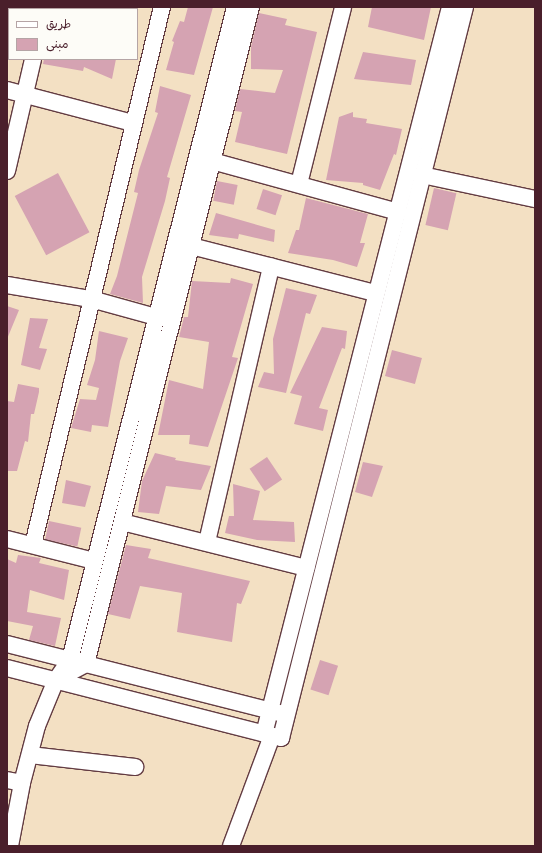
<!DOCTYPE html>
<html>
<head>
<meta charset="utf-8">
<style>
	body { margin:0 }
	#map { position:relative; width:542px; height:853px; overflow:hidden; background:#f3e0c3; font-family:Sriracha,"Playpen Sans Arabic",sans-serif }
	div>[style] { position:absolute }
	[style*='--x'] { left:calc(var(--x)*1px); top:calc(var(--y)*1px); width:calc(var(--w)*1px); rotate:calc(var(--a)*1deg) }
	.building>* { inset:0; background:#d5a3b2; transform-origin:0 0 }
	.roads { filter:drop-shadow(1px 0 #633c42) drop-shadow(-1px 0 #633c42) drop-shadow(0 1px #633c42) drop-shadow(0 -1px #633c42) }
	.minor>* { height:16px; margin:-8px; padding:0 8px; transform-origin:8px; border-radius:8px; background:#fff }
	span { translate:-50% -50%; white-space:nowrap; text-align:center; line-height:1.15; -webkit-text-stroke:3px #fdfcf7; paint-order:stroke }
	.frame { position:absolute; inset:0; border:8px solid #4a1f2b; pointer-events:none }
	.legend { position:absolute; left:8px; top:8px; width:130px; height:52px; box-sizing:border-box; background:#fdfcf7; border:1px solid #b5a4a5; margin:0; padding:5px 7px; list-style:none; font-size:12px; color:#4a1f2b }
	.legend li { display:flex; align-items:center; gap:8px; height:20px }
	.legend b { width:20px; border:1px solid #b5a4a5 }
</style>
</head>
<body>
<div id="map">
	<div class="building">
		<i style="clip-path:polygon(188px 7px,213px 7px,194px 75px,166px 70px,174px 42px,172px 41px,180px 21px,184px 22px)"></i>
		<i style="clip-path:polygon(372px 7px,431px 7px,424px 40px,368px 27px)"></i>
		<i style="clip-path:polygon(259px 13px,287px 19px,285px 25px,317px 32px,287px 154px,235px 142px,242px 112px,235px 111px,240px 89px,275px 93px,283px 70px,251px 69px,251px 47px)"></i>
		<i style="clip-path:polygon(363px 52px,416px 60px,411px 85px,354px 79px)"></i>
		<i style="clip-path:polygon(44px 59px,116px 59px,112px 79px,84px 67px,83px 71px,43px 64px)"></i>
		<i style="clip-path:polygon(160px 86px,191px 95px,167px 177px,170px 178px,165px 201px,142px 277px,143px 303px,110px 294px,117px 276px,138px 193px,134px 192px,139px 170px,158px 113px,155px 112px)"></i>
		<i style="clip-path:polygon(353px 112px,353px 117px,367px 119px,366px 123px,402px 129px,396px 155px,394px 154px,380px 190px,363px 185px,363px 183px,326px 180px,339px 117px)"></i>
		<i style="left:58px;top:173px;width:67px;height:49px;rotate:62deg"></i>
		<i style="left:217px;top:181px;width:21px;height:20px;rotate:11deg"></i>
		<i style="left:434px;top:188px;width:23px;height:38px;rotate:13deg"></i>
		<i style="left:263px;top:189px;width:20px;height:21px;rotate:18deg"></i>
		<i style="clip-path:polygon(306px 198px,368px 214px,360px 243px,365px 243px,357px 267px,333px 260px,288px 253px,296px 230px,299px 230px)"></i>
		<i style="clip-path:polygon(216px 213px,275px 230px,274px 242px,239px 234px,238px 239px,209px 235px)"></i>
		<i style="clip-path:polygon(231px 278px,253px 284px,232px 357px,238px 358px,208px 447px,189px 444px,190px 435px,158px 435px,169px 380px,203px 389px,209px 342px,179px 337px,184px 317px,188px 317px,192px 281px,230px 283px)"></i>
		<i style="clip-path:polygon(286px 288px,317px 295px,310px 314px,306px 313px,286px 393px,258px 387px,264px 372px,274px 374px,273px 339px)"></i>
		<i style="clip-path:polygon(7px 306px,19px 310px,7px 339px)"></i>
		<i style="clip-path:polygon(30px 318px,48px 319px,39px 348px,47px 349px,40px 370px,21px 365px)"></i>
		<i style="clip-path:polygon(322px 327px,347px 331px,345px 349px,342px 348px,319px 408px,328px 410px,323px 431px,294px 424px,302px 396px,290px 393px)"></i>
		<i style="clip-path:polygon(99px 331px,128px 338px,120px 361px,108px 427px,92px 425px,91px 432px,71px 428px,80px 399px,96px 400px,99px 388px,87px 385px,95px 360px)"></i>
		<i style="left:392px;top:350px;width:31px;height:27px;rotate:15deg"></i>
		<i style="clip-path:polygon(18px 384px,39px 388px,39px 392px,34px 414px,31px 414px,28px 442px,25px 441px,17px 471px,7px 471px,7px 401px,14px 402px)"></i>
		<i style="clip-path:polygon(155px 453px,176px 458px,175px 460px,211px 466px,201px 490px,166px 486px,159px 514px,138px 512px,142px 481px)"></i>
		<i style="left:267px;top:457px;width:27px;height:21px;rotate:56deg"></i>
		<i style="clip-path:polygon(363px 462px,383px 466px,372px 497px,355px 492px)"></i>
		<i style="clip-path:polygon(66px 480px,91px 486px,85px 507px,62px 503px)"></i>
		<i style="clip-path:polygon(233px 484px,260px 491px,253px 520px,294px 522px,295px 542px,257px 540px,225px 533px,229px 516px,234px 516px)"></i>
		<i style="left:49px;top:521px;width:33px;height:19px;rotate:12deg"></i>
		<i style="clip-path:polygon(126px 545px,151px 549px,148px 558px,250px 581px,241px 604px,237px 603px,232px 642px,177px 632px,182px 593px,140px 586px,130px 619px,108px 614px)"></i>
		<i style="clip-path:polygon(18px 555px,41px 558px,39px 563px,69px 570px,64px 600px,30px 590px,27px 612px,61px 618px,55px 646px,29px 640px,33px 626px,7px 621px,7px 559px,16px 563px)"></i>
		<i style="left:320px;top:660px;width:19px;height:31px;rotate:18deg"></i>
	</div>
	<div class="roads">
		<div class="minor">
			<i style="--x:45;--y:9;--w:2;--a:-90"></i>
			<i style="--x:7;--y:90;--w:130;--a:14.7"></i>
			<i style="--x:212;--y:161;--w:193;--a:15.3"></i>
			<i style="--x:7;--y:171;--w:115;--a:-76.9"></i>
			<i style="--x:422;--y:175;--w:116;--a:12"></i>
			<i style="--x:299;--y:184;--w:182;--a:-76"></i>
			<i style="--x:191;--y:246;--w:191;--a:14.3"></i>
			<i style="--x:7;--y:285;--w:85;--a:9.5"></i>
			<i style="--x:91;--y:299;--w:67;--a:15.5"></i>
			<i style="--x:122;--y:522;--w:190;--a:14"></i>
			<i style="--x:7;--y:539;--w:90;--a:14.2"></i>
			<i style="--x:207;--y:542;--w:283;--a:-76.9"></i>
			<i style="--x:33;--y:545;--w:553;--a:-76.52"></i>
			<i style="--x:7;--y:644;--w:282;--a:14.2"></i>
			<i style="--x:7;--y:668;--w:283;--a:14.3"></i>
			<i style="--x:281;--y:738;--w:754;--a:-75.87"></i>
			<i style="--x:58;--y:677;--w:21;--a:-55"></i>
			<i style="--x:70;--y:660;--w:674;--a:-75.82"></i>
			<i style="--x:264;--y:734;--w:750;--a:-75.65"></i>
			<i style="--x:30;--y:755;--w:106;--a:6.5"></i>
			<i style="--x:7;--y:780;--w:15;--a:11"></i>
			<i style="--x:10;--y:846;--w:64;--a:-79.2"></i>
			<i style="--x:22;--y:783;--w:59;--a:-75.3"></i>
			<i style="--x:37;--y:726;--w:50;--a:-67.6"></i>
			<i style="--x:56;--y:680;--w:34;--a:-28"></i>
			<i style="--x:86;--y:664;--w:677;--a:-75.9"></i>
			<i style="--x:231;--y:846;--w:117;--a:-69.6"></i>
		</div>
	</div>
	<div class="frame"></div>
	<ul class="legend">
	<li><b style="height:5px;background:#fff"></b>طريق</li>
	<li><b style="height:11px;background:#d5a3b2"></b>مبنى</li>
	</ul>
</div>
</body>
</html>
